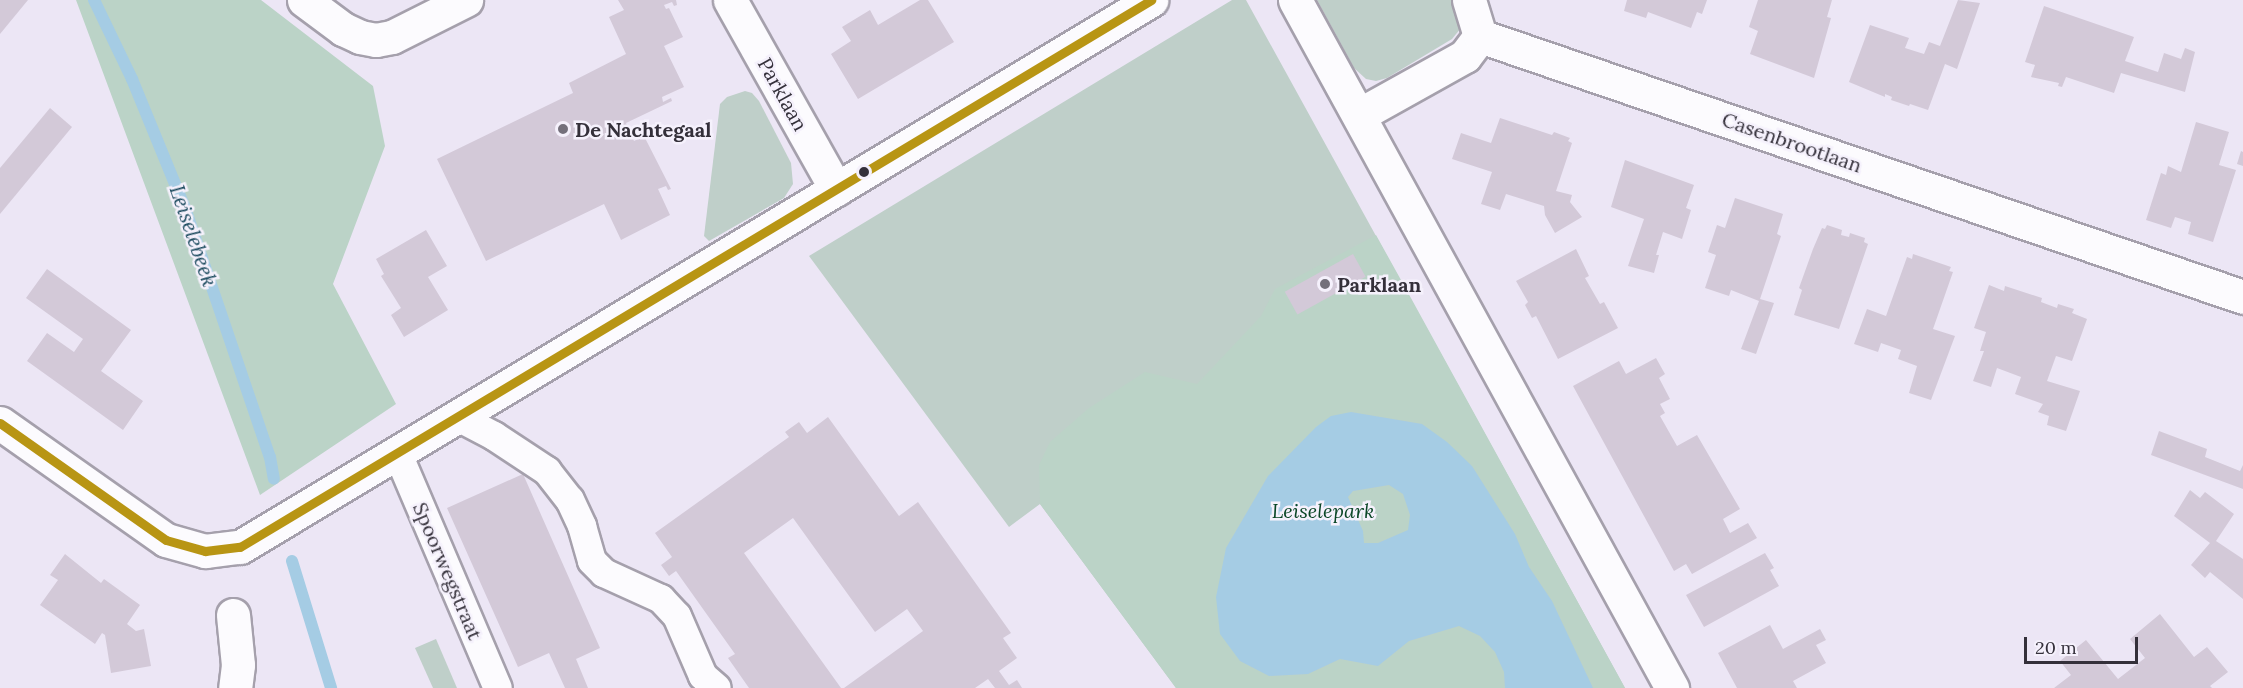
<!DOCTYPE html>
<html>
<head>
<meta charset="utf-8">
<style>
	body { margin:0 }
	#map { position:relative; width:2243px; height:688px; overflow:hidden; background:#ece6f5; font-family:Lora,serif }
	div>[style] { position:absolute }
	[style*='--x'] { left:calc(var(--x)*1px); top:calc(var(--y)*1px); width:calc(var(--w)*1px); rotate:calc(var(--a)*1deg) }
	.green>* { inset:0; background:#bfcfc9 }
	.forest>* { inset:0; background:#bbd3c7 }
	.water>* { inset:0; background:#a5cce4 }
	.stream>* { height:12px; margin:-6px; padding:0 6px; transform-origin:6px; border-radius:6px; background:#a5cce4 }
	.building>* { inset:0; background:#d3c9d8; transform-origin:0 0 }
	.roads { filter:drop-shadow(2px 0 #a5a0ac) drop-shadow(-2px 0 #a5a0ac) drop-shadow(0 2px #a5a0ac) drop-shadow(0 -2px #a5a0ac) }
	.pedestrian>* { height:28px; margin:-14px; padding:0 14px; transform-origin:14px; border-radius:14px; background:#fcfbfe }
	.minor>* { height:33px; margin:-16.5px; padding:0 16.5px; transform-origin:16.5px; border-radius:16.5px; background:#fcfbfe }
	.bus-1>* { height:9px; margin:-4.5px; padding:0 4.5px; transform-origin:4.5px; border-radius:4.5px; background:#b89514 }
	.dots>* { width:16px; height:16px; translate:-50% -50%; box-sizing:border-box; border:3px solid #f5f1fc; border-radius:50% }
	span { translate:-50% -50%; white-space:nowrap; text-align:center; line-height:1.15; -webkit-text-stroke:5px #f5f1fc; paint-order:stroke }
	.street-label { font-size:20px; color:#34303a }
	.poi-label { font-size:20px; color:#34303a; font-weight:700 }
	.left { translate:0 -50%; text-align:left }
	.park-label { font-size:20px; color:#0a4626; font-style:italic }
	.water-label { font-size:21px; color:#1a495d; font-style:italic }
	.scale { position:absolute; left:2024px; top:637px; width:114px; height:27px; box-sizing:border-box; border:3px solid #34303a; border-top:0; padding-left:8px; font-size:18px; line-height:21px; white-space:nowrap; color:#34303a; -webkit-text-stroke:4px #f5f1fc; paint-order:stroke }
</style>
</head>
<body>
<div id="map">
	<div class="green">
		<i style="clip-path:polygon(1232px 0,1246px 0,1625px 688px,1176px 688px,1040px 504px,1009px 527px,809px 256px)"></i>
		<i style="clip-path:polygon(1317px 0,1454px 0,1461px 28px,1452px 39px,1387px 78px,1376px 81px,1366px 79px,1354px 68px)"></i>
		<i style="clip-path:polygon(745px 91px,752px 93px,759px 101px,791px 163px,793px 184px,784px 198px,709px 241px,704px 236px,720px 104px,727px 97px)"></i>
		<i style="clip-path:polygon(436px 639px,457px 688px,433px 688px,415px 648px)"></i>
	</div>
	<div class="forest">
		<i style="clip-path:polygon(76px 0,261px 0,373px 86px,385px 146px,333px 284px,396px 404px,260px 495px)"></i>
		<i style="clip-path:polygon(1376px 235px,1406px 289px,1625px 688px,1593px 688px,1552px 601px,1529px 567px,1515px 534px,1472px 466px,1422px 424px,1351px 412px,1268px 476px,1226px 548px,1240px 661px,1269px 676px,1308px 674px,1340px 659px,1378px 666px,1409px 641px,1459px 626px,1480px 636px,1495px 652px,1504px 672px,1505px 688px,1176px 688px,1040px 504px,1039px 465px,1050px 442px,1089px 408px,1145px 372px,1197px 384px,1261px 316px,1275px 289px)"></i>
		<i style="clip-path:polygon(1390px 485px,1403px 494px,1410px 515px,1409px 530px,1378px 543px,1363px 543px,1362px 531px,1348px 497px,1353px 491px)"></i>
	</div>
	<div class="water">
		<i style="clip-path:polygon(evenodd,1351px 412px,1422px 424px,1447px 442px,1472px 466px,1515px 534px,1529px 567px,1552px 601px,1593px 688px,1505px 688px,1504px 672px,1495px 652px,1480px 636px,1459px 626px,1409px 641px,1378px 666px,1340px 659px,1308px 674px,1269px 676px,1240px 661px,1220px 634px,1216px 597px,1226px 548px,1268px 476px,1316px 427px,1331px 416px,1351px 412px,1389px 485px,1403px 494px,1410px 515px,1408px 530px,1378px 543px,1364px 543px,1363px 531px,1348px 497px,1353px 491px,1389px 485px)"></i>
	</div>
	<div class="stream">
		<i style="--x:94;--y:0;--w:88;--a:64.3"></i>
		<i style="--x:132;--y:79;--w:139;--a:67.7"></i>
		<i style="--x:185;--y:208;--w:263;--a:71.2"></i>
		<i style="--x:270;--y:457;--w:22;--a:80"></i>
		<i style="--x:292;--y:561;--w:133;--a:72.9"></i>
	</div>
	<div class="building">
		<i style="clip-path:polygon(0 0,28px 0,0 34px)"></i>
		<i style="clip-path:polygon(618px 0,676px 0,677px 5px,674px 6px,672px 2px,664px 5px,666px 9px,669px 8px,683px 37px,664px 46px,684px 87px,662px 97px,663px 102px,671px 98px,672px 101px,626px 123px,634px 141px,644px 136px,671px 189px,668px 190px,666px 186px,658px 189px,670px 215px,621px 240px,604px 204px,486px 261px,437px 159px,573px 93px,569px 83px,626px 54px,609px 17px,624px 10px)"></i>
		<i style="clip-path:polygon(920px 0,928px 0,954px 42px,858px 99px,831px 54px,851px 41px,842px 27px,870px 10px,878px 25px)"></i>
		<i style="clip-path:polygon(1627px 0,1707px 0,1702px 14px,1697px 12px,1691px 28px,1648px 12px,1646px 18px,1624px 11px)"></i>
		<i style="clip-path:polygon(1758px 0,1832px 0,1827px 17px,1831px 18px,1814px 78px,1750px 54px,1758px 31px,1749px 27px)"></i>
		<i style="clip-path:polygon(1958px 0,1980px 3px,1957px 69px,1945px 64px,1928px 110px,1910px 104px,1909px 106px,1891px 100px,1892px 97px,1885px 94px,1885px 97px,1849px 82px,1870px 25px,1909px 38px,1905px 48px,1924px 54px,1929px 42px,1940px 46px)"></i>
		<i style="clip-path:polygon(2044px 6px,2134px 37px,2125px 61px,2158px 72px,2164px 53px,2181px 59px,2185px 48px,2195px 52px,2185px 92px,2121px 73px,2114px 93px,2066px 77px,2062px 87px,2058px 86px,2059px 83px,2031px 77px,2035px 65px,2025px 62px)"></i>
		<i style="clip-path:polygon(50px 108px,72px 127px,0 214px,0 168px)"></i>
		<i style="clip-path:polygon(1500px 118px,1552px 135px,1554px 132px,1570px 138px,1568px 141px,1572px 143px,1556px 191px,1572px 195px,1570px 202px,1582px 217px,1555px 233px,1545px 215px,1544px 206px,1506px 194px,1500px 210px,1481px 204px,1492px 172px,1452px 159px,1461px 133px,1491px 143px)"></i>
		<i style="clip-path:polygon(2196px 122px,2229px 132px,2219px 165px,2236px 170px,2213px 242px,2188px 234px,2191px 222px,2175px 217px,2171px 228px,2146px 220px,2161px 173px,2166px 175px,2168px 166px,2181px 172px)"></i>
		<i style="clip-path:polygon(2241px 151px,2243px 152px,2243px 166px,2237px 164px)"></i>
		<i style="clip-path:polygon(1625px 160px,1694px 185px,1686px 208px,1691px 210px,1682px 239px,1663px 232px,1656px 255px,1659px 255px,1654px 273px,1628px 266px,1644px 219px,1611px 207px)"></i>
		<i style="clip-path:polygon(1735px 198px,1783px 214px,1777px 234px,1781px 236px,1760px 299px,1774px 303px,1756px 354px,1741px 349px,1759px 301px,1731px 290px,1729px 296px,1705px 288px,1716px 255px,1708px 252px,1717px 225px,1725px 228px)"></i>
		<i style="clip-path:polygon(1827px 225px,1842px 230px,1841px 235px,1849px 237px,1850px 233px,1865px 238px,1864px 242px,1868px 244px,1839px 329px,1794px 315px,1802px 290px,1799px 288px,1813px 249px,1822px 228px,1825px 229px)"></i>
		<i style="clip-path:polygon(426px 230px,447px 266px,428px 277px,448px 310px,404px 337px,391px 315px,401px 308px,381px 276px,384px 274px,376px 259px)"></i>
		<i style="clip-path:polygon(1576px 249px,1589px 276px,1585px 278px,1600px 304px,1604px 302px,1618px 328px,1558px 359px,1536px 316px,1532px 318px,1525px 305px,1528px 302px,1516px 281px)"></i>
		<i style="left:1353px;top:254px;width:26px;height:78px;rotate:61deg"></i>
		<i style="clip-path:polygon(1913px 254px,1951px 267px,1949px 271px,1953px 272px,1933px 329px,1955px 336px,1931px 400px,1909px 393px,1917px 366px,1898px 359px,1901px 350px,1881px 343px,1878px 352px,1854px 344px,1867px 309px,1886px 316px,1907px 257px,1912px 259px)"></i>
		<i style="clip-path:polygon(47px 269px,131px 330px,101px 371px,143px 401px,123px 430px,27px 361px,47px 333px,74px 352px,83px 339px,26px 298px)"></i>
		<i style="clip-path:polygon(1989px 285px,2004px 291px,2005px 286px,2042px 298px,2041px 302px,2057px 308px,2058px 304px,2074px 309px,2072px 313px,2087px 319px,2072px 361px,2056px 356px,2047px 381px,2080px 391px,2066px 431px,2047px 425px,2049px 416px,2038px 412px,2043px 404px,2015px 394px,2021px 377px,1997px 368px,1991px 387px,1973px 381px,1984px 351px,1980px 351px,1986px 332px,1974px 328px)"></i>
		<i style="clip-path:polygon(1656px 358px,1665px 374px,1659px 378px,1670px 399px,1660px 404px,1665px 413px,1660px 416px,1677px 446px,1697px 435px,1740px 509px,1723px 519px,1730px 533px,1748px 523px,1757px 538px,1692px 574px,1686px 564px,1674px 571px,1573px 386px,1619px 361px,1626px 374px)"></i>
		<i style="clip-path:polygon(828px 417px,899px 516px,918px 502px,1011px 633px,1003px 638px,1017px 658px,999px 671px,1009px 685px,1017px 680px,1022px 688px,995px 688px,988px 679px,975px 688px,844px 688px,923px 631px,907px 609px,875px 632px,793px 518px,744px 553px,841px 688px,749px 688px,728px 658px,735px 654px,676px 571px,669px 576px,661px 565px,672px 557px,655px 533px,789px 437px,785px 432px,799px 422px,807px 433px)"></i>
		<i style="clip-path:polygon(2159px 431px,2207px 449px,2205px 457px,2240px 471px,2243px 465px,2243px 489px,2151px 455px)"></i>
		<i style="clip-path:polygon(523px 474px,600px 648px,576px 659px,588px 688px,565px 688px,549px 653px,518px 667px,447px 508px)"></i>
		<i style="clip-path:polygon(2190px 490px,2200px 498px,2205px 492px,2234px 514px,2216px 541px,2243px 559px,2243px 599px,2210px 572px,2205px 578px,2191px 565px,2210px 543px,2174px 516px)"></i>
		<i style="clip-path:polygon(1765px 553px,1774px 568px,1770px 570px,1779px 586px,1704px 627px,1686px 595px)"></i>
		<i style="clip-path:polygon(65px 554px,101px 583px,104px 579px,140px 605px,127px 624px,136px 631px,144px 629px,151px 666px,111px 673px,105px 635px,102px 633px,95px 644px,40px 605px,58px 580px,50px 575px)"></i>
		<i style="clip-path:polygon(2160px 614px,2194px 657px,2207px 647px,2228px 672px,2210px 686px,2212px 688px,2054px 688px,2071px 675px,2060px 661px,2086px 640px,2118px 679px,2145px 658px,2130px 639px)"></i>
		<i style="clip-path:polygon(1770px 625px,1783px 649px,1820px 629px,1826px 640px,1816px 645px,1826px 663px,1793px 681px,1797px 688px,1737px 688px,1718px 653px)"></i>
	</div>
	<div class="roads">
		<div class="pedestrian">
			<i style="--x:458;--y:417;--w:41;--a:27.8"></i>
			<i style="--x:494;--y:436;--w:64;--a:33.4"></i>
			<i style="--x:547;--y:471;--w:37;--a:52"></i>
			<i style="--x:570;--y:500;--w:29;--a:65"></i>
			<i style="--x:582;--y:526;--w:36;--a:74"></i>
			<i style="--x:592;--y:561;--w:17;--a:45"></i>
			<i style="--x:604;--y:573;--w:63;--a:24.5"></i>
			<i style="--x:661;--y:599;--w:23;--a:47"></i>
			<i style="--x:677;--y:616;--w:65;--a:66.6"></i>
			<i style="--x:703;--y:676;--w:18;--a:41"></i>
			<i style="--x:398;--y:454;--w:254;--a:66.9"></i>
		</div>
		<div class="minor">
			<i style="--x:304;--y:0;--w:49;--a:36.6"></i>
			<i style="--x:343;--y:29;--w:19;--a:25"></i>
			<i style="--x:360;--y:37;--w:16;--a:11"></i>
			<i style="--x:376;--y:40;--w:16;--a:-11"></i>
			<i style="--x:392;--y:37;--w:83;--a:-26.6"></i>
			<i style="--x:730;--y:0;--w:217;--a:60.7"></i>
			<i style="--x:1295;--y:0;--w:785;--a:61.28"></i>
			<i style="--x:1469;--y:0;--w:38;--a:73"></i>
			<i style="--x:1359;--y:115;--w:121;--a:-29.1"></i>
			<i style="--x:1465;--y:56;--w:25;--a:-53"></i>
			<i style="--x:1480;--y:36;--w:806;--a:18.88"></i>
			<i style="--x:0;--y:423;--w:203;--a:35.2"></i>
			<i style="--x:166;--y:540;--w:41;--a:15.8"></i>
			<i style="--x:205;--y:551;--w:35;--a:-7"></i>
			<i style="--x:240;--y:547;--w:1063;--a:-30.98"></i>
			<i style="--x:233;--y:615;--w:50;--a:84.3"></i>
			<i style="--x:238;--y:665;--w:23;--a:97"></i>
		</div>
	</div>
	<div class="bus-1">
		<i style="--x:0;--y:423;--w:203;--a:35.2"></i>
		<i style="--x:166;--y:540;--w:41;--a:15.8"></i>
		<i style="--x:205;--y:551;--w:35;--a:-7"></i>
		<i style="--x:240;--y:547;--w:1063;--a:-30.98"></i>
	</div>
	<div class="dots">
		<i style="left:563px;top:129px;background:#74707b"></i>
		<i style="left:864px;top:172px;background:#34303a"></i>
		<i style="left:1325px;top:284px;background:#74707b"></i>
	</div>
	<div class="street-label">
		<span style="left:783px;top:94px;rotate:61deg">Parklaan</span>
		<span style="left:1792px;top:142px;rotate:19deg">Casenbrootlaan</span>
		<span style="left:448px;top:571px;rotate:67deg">Spoorwegstraat</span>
	</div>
	<div class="poi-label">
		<span class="left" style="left:575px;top:129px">De Nachtegaal</span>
		<span class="left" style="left:1337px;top:284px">Parklaan</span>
	</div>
	<div class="park-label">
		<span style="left:1323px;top:510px">Leiselepark</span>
	</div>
	<div class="water-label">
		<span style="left:193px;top:236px;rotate:71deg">Leiselebeek</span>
	</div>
	<div class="scale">20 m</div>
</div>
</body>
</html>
